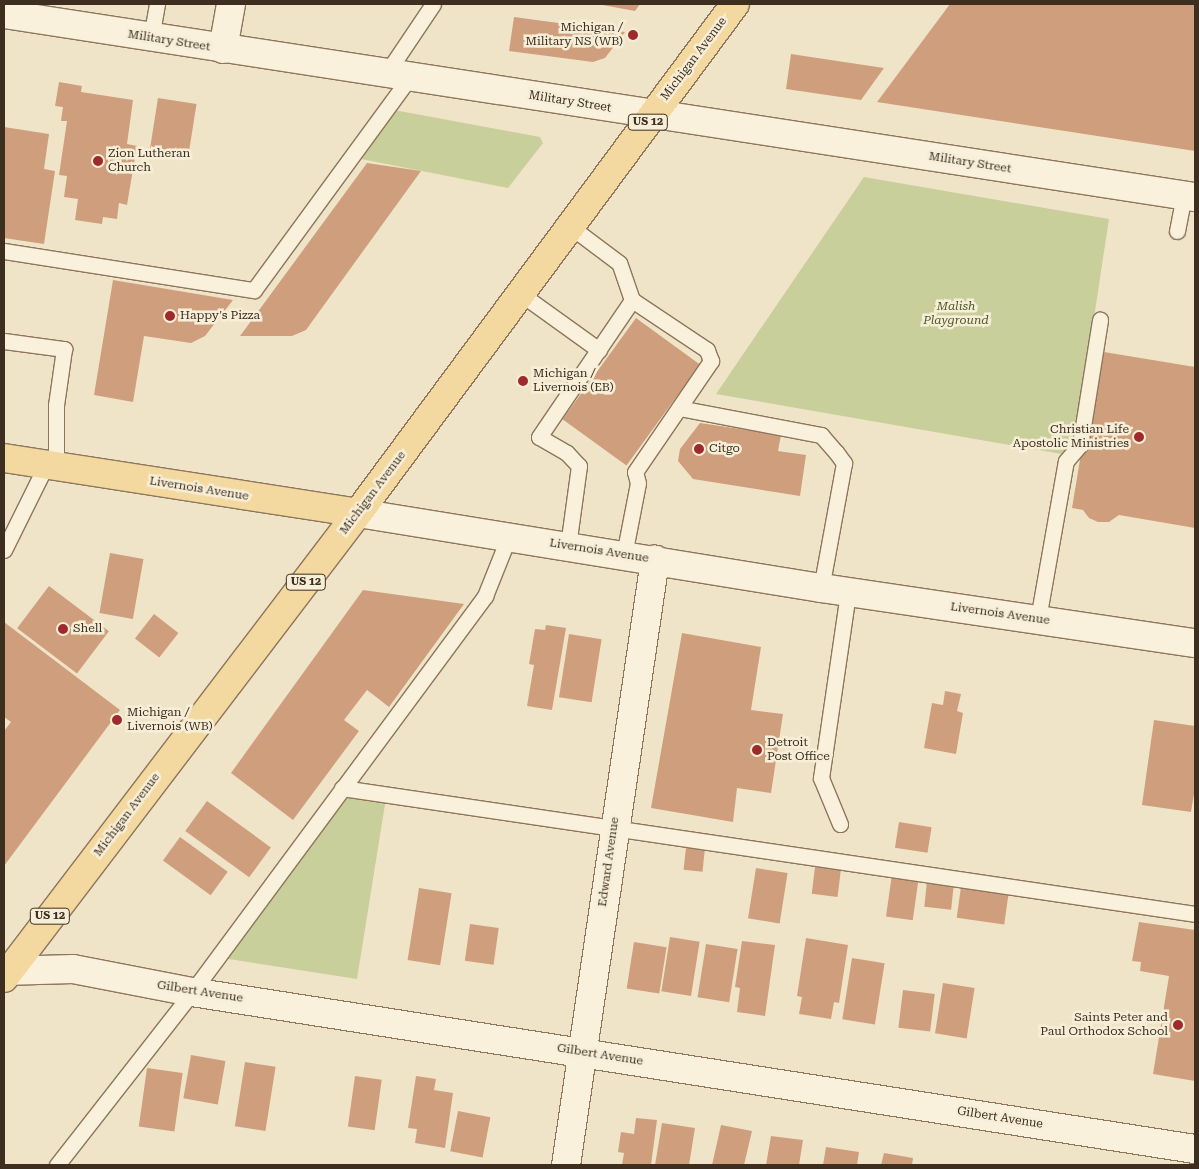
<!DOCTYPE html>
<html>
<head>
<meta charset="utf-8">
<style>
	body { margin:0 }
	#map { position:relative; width:1199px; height:1169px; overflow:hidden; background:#f0e4c8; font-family:"Roboto Serif",serif }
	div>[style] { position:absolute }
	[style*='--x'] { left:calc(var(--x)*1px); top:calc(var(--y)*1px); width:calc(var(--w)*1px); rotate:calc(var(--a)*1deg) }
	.green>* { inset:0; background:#c9cf9b }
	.building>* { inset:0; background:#cf9f7d; transform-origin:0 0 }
	.roads { filter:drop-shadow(1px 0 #8d765c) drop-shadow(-1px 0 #8d765c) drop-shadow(0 1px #8d765c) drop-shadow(0 -1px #8d765c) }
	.service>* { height:15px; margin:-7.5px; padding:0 7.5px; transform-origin:7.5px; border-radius:7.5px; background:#faf1dc }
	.minor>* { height:28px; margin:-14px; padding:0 14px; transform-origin:14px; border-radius:14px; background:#faf1dc }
	.secondary>* { height:28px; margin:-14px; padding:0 14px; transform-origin:14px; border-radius:14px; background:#faf1dc }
	.primary>* { height:28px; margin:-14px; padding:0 14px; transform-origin:14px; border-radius:14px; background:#f3d9a0 }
	.dots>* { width:14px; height:14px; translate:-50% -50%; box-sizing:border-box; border:2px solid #f7eed8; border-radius:50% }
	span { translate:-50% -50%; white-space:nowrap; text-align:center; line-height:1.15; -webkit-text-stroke:5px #f7eed8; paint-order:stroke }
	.shield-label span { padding:1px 4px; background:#f7eed8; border:1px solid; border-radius:4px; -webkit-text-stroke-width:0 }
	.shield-label { font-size:11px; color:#3d2e20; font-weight:700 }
	.poi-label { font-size:12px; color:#3d2e20 }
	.right { translate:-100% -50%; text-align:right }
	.left { translate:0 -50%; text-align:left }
	.street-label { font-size:12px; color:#3d2e20 }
	.park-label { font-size:12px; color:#4d5a26; font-style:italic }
	.frame { position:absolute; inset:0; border:5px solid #3d2e20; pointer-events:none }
</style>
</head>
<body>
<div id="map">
	<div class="green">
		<i style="clip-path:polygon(394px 110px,540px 137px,543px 143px,508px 188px,361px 159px)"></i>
		<i style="clip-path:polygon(864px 177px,1109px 219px,1073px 456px,716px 394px)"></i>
		<i style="clip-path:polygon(342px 791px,386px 798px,357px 979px,216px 957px)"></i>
	</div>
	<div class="building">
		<i style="clip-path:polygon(597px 4px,640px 4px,635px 11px)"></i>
		<i style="clip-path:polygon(950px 4px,1195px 4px,1195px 151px,877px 102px)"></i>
		<i style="clip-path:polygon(514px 17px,625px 32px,605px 58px,593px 62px,509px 51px)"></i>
		<i style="clip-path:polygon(791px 54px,884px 68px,861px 100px,786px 89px)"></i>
		<i style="clip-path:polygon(59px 82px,82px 86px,81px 92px,133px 100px,127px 144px,137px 146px,127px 205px,119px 203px,117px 219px,103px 217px,102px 224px,75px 220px,78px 199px,64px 197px,67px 176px,59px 175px,67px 121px,61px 121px,63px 107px,55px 106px)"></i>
		<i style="left:158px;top:98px;width:39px;height:55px;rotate:9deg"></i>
		<i style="clip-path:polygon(4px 127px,49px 134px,44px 169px,55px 171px,44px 244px,4px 238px)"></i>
		<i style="clip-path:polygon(367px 163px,421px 171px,306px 330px,292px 336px,240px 336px)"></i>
		<i style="clip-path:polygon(113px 280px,233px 300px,205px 336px,191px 343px,144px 336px,133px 402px,94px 395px)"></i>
		<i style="left:636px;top:318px;width:79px;height:125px;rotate:36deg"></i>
		<i style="clip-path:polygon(1098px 351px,1195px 367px,1195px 528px,1119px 515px,1109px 522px,1098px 522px,1089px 518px,1083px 510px,1072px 508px)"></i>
		<i style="clip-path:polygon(700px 423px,781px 435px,778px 451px,806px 455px,800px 496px,693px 479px,678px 461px,680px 449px)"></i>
		<i style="left:110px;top:553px;width:34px;height:61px;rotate:10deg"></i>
		<i style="left:49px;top:586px;width:75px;height:53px;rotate:37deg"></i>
		<i style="clip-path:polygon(363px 590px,464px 604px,389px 707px,367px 690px,344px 720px,359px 731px,293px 820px,231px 773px)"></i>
		<i style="left:154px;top:614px;width:31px;height:31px;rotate:38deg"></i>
		<i style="clip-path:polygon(4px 622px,120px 710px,4px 866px,4px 731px,11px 722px,4px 717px)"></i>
		<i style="clip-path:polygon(546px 625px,566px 628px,552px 710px,527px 706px,534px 665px,529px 664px,535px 629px,545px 630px)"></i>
		<i style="clip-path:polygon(682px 633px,761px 647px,751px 710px,783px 714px,771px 793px,737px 788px,733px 822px,651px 808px)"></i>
		<i style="left:569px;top:634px;width:33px;height:64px;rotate:9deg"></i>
		<i style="clip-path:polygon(945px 691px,961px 694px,957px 711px,963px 713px,956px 754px,924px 748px,932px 703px,943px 705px)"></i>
		<i style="clip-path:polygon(1154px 720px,1195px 726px,1195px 788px,1191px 812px,1142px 805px)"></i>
		<i style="left:207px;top:801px;width:79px;height:37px;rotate:36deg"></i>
		<i style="left:899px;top:822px;width:33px;height:26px;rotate:9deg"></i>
		<i style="left:180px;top:837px;width:59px;height:29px;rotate:36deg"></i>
		<i style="left:686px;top:847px;width:19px;height:23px;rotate:6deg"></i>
		<i style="left:815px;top:867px;width:26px;height:27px;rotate:7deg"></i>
		<i style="left:756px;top:868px;width:32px;height:51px;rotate:9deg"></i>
		<i style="left:892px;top:874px;width:27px;height:43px;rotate:8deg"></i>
		<i style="left:927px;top:881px;width:27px;height:26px;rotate:6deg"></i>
		<i style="left:961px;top:887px;width:48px;height:31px;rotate:8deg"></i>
		<i style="left:419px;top:888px;width:33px;height:73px;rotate:9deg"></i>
		<i style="clip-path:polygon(1139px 922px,1195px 930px,1195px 1081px,1153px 1074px,1169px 976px,1140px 971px,1141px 962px,1132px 961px)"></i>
		<i style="left:470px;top:924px;width:29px;height:37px;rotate:8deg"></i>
		<i style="left:670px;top:937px;width:30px;height:55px;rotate:9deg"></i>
		<i style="clip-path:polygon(806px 938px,848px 945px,839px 1003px,834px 1002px,831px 1019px,799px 1014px,802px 997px,797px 996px)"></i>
		<i style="clip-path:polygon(742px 941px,775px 945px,765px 1016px,737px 1012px,740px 988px,735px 987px)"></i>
		<i style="left:634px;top:942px;width:33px;height:47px;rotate:9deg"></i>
		<i style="left:706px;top:944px;width:32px;height:54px;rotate:9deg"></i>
		<i style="left:852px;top:958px;width:33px;height:62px;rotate:9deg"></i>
		<i style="left:943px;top:983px;width:32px;height:51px;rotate:9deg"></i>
		<i style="left:903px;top:990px;width:32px;height:38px;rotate:7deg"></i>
		<i style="left:191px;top:1055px;width:35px;height:44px;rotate:10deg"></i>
		<i style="left:245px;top:1062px;width:31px;height:65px;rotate:9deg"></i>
		<i style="left:147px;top:1068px;width:36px;height:59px;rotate:8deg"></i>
		<i style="left:355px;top:1076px;width:27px;height:51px;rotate:8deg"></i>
		<i style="clip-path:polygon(416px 1076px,436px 1079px,434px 1090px,453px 1093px,445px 1148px,415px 1143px,417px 1129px,408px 1128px)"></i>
		<i style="left:458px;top:1111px;width:33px;height:41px;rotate:11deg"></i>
		<i style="clip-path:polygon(636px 1118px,657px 1120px,651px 1165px,622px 1165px,624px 1153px,618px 1152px,621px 1132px,634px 1134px)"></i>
		<i style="clip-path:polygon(662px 1123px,695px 1128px,689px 1165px,655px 1165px)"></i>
		<i style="clip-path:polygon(721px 1125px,752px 1131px,744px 1165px,712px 1165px)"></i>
		<i style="clip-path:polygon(771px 1136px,803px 1140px,799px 1165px,766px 1165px)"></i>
		<i style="clip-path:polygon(826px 1147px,859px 1152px,857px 1165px,823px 1165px)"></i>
		<i style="clip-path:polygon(884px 1153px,913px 1158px,912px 1165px,881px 1165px)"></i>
	</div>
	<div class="roads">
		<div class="service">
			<i style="--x:151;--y:38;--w:35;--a:-80"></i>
			<i style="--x:386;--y:74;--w:84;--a:-56.1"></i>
			<i style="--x:1177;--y:231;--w:37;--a:-79"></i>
			<i style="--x:4;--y:251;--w:253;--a:8.9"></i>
			<i style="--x:254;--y:290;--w:264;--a:-53.8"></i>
			<i style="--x:521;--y:294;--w:96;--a:35.7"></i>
			<i style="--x:4;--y:341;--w:61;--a:7.6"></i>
			<i style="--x:64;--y:349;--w:57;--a:98.1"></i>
			<i style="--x:56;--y:405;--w:61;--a:90"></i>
			<i style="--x:679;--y:408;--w:145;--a:10.8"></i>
			<i style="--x:821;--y:435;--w:23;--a:49"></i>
			<i style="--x:836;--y:452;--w:14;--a:54"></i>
			<i style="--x:844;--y:463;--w:127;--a:100.4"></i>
			<i style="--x:568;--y:546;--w:81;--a:-82.2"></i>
			<i style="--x:579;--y:466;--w:18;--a:-133"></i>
			<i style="--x:567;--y:453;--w:32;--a:-150"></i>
			<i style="--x:539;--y:437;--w:166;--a:-55.8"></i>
			<i style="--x:632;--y:300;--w:39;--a:-109"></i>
			<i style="--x:619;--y:263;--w:60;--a:-143.1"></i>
			<i style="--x:4;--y:550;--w:95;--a:-63.7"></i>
			<i style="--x:624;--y:555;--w:73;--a:-79"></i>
			<i style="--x:638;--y:483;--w:11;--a:-105"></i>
			<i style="--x:635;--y:472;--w:135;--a:-55.6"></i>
			<i style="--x:711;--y:361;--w:12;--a:-110"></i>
			<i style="--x:707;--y:350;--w:90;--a:-146.3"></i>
			<i style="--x:1038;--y:619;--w:160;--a:-80"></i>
			<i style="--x:1066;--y:461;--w:21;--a:-49"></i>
			<i style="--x:1080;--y:445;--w:127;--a:-80.9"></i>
			<i style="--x:342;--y:788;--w:862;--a:8.4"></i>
			<i style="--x:840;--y:824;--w:50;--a:-112.4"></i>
			<i style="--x:821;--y:778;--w:188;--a:-81.7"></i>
			<i style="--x:57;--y:1165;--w:219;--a:-52"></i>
			<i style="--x:192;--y:992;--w:493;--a:-53.5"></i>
			<i style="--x:485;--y:596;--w:65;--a:-68.2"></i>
		</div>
		<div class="minor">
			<i style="--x:4;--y:14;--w:1205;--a:8.74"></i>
			<i style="--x:223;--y:49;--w:46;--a:-79.9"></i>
			<i style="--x:4;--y:971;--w:69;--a:-1.7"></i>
			<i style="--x:73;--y:969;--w:121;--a:10.9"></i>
			<i style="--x:192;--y:992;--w:1015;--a:8.9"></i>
			<i style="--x:566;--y:1165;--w:612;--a:-81.63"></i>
		</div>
		<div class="secondary">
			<i style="--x:358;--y:513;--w:469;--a:9.2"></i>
			<i style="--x:821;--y:588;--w:378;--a:8.4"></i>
		</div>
		<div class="primary">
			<i style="--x:4;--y:458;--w:358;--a:8.8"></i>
			<i style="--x:4;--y:978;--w:584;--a:-52.72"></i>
			<i style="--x:358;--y:513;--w:633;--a:-53.47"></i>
		</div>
	</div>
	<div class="dots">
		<i style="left:633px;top:35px;background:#9e2a2b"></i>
		<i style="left:98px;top:161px;background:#9e2a2b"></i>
		<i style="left:170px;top:316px;background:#9e2a2b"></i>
		<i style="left:523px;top:381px;background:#9e2a2b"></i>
		<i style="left:1139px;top:437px;background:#9e2a2b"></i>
		<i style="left:699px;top:449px;background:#9e2a2b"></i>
		<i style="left:63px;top:629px;background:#9e2a2b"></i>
		<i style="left:117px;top:720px;background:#9e2a2b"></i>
		<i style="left:757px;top:750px;background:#9e2a2b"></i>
		<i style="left:1178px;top:1025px;background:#9e2a2b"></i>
	</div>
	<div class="shield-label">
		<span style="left:648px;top:122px">US 12</span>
		<span style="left:306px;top:582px">US 12</span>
		<span style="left:50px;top:916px">US 12</span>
	</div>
	<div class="poi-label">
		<span class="right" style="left:623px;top:35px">Michigan /<br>Military NS (WB)</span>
		<span class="left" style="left:108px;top:161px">Zion Lutheran<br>Church</span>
		<span class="left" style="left:180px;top:316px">Happy's Pizza</span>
		<span class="left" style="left:533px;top:381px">Michigan /<br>Livernois (EB)</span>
		<span class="right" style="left:1129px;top:437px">Christian Life<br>Apostolic Ministries</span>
		<span class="left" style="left:709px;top:449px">Citgo</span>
		<span class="left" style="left:73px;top:629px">Shell</span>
		<span class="left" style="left:127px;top:720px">Michigan /<br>Livernois (WB)</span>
		<span class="left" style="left:767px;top:750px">Detroit<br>Post Office</span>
		<span class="right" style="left:1168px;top:1025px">Saints Peter and<br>Paul Orthodox School</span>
	</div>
	<div class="street-label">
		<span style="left:169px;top:41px;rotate:9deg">Military Street</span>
		<span style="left:694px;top:59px;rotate:-53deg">Michigan Avenue</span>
		<span style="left:570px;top:102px;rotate:9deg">Military Street</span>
		<span style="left:970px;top:163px;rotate:9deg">Military Street</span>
		<span style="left:199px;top:489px;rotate:9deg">Livernois Avenue</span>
		<span style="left:373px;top:493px;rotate:-53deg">Michigan Avenue</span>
		<span style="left:599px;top:551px;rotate:9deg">Livernois Avenue</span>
		<span style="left:1000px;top:614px;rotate:8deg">Livernois Avenue</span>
		<span style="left:127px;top:815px;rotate:-53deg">Michigan Avenue</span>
		<span style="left:609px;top:862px;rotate:-82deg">Edward Avenue</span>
		<span style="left:200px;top:992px;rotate:9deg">Gilbert Avenue</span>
		<span style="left:600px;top:1055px;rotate:9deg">Gilbert Avenue</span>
		<span style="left:1000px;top:1118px;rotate:9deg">Gilbert Avenue</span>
	</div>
	<div class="park-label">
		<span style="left:956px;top:314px">Malish<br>Playground</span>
	</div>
	<div class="frame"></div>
</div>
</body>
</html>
